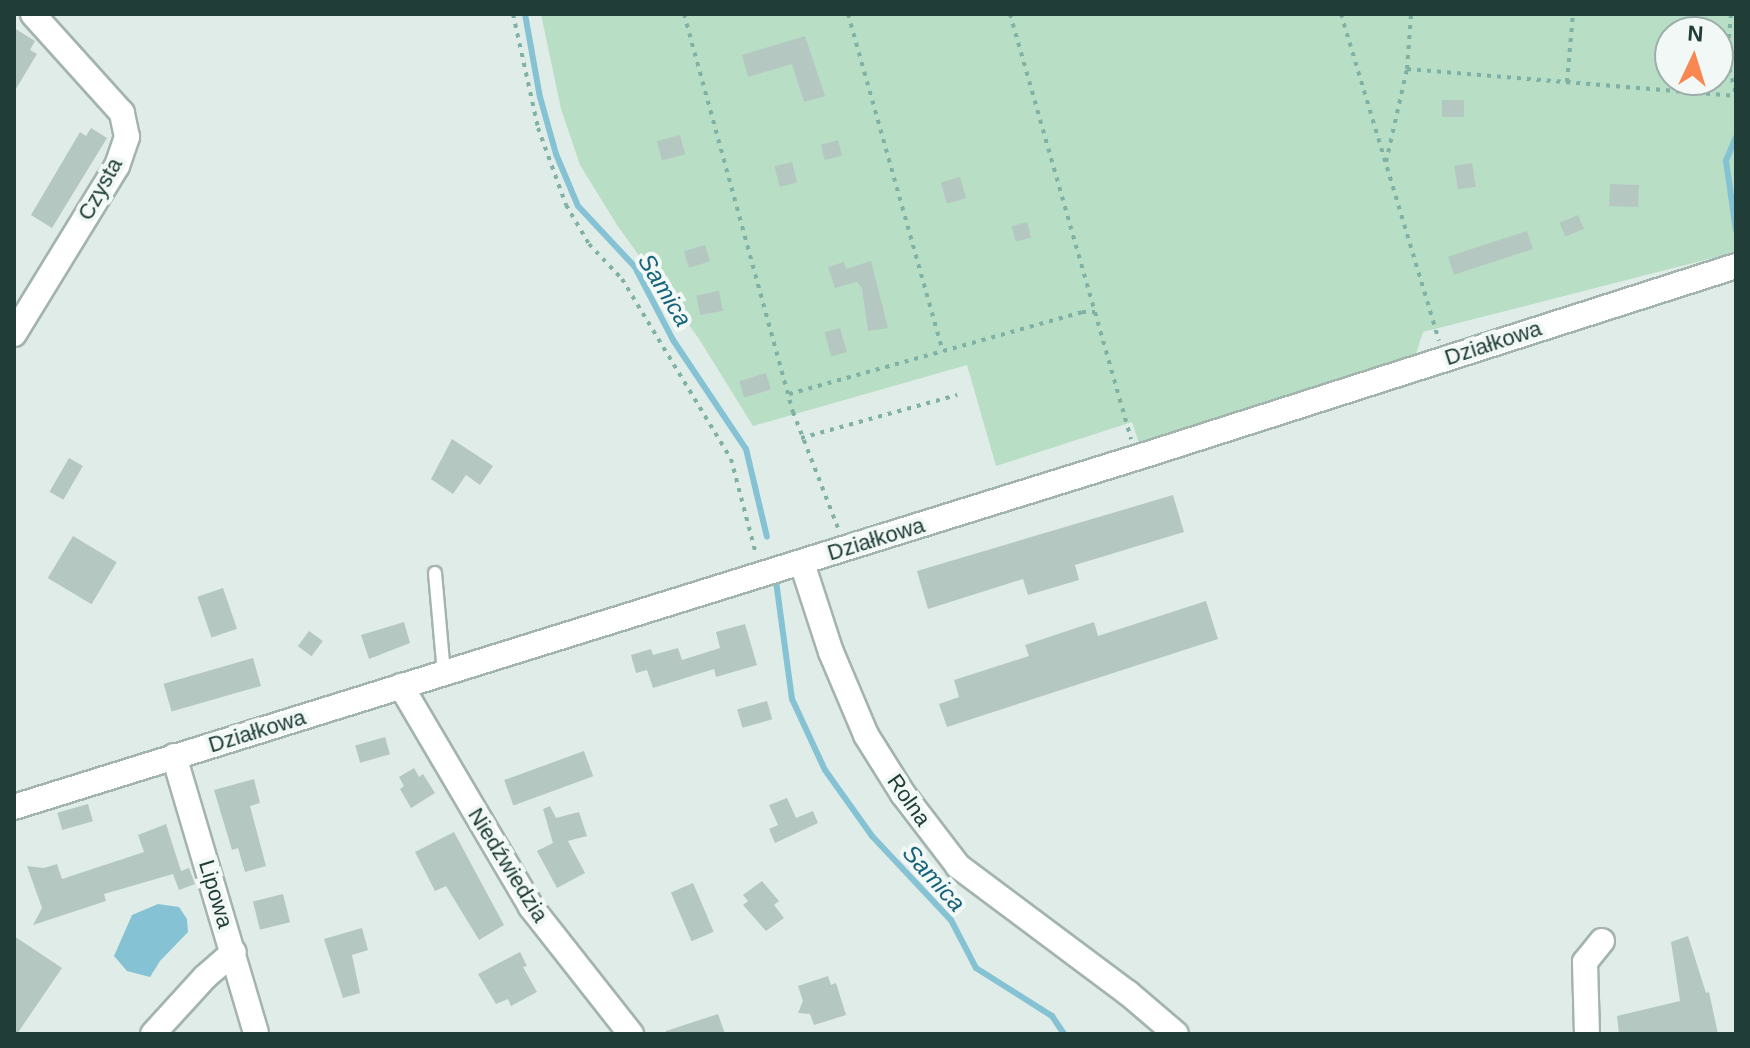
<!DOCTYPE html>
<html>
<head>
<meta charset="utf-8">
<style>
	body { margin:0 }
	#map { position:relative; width:1750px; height:1048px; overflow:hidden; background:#e0ece7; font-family:Arial,sans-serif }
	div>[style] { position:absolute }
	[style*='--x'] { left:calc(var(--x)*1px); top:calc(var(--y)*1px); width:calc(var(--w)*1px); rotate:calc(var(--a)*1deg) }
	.green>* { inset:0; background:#b8dec5 }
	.water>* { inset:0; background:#85c2d4 }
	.stream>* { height:6px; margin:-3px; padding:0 3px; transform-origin:3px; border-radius:3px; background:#85c2d4 }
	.building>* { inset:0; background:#b5c7c1; transform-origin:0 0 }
	.path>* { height:4px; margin-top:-2px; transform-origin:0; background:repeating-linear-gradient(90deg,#7fb1a5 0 4px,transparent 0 10px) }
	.roads { filter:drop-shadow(2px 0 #a3b4af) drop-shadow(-2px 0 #a3b4af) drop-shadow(0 2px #a3b4af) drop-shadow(0 -2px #a3b4af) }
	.lane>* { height:12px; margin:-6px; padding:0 6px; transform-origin:6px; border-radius:6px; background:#fff }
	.street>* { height:24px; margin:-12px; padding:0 12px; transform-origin:12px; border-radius:12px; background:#fff }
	span { translate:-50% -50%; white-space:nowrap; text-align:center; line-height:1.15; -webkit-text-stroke:8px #f1f8f5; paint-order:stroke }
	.street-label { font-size:22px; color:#203d37 }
	.water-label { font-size:24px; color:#17637c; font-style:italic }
	.frame { position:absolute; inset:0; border:16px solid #203d37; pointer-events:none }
	.north { position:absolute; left:1654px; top:16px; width:80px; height:80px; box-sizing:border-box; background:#f1f8f5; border:2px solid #9dada9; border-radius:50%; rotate:4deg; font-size:22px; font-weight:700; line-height:32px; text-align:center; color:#203d37 }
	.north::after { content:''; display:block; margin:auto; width:28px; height:36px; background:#f88752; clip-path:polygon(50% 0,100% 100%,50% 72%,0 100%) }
</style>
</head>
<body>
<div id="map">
	<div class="green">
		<i style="clip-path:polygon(evenodd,541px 14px,1736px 14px,1736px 252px,1423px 332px,1414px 360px,1140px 446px,1132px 422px,996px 466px,967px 365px,753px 426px,699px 339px,617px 225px,580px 165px,561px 109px,541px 14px,1670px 32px,1718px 32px,1718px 80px,1670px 80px,1670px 32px)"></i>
	</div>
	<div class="water">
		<i style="clip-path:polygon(158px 904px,179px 907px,187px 919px,188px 932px,160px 961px,150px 977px,127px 971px,114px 956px,132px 915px)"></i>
	</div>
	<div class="stream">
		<i style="--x:525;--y:14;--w:84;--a:79.8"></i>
		<i style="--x:540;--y:97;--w:59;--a:74.3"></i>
		<i style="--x:556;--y:154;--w:56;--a:67.1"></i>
		<i style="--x:578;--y:206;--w:83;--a:46.9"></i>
		<i style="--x:635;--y:267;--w:82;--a:62.5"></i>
		<i style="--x:673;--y:340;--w:131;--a:56.2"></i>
		<i style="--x:746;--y:449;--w:90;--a:76.6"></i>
		<i style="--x:1736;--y:137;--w:26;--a:113"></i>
		<i style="--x:1726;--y:161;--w:70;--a:81.8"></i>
		<i style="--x:776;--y:581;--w:119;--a:82.3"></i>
		<i style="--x:792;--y:699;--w:78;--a:65.1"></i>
		<i style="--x:825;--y:770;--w:81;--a:54.5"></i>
		<i style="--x:872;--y:836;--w:115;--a:46.8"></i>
		<i style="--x:951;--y:920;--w:54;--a:62.5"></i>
		<i style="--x:976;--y:968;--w:90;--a:32.3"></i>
		<i style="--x:1052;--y:1016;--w:22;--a:56"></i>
	</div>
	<div class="building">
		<i style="clip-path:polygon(14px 28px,35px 41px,30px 50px,37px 54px,14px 92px)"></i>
		<i style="clip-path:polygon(805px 36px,825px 96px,804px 102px,792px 64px,748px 77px,742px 55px)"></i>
		<i style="left:1442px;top:100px;width:22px;height:17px"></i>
		<i style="clip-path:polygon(91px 128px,107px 138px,52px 228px,31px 215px,80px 132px,86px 136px)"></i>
		<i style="left:680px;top:135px;width:20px;height:24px;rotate:75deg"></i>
		<i style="left:838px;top:140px;width:16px;height:18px;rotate:75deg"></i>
		<i style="left:792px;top:162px;width:21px;height:18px;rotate:76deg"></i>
		<i style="left:1472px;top:163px;width:24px;height:18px;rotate:81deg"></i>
		<i style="left:960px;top:177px;width:22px;height:20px;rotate:74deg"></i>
		<i style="left:1610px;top:184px;width:29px;height:22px;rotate:2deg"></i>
		<i style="left:1578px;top:215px;width:15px;height:20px;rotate:67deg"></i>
		<i style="left:1027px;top:222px;width:16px;height:16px;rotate:75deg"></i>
		<i style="left:1527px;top:231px;width:19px;height:83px;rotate:72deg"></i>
		<i style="left:705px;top:245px;width:17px;height:22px;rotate:73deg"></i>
		<i style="clip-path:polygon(871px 261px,888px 328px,868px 331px,862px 288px,857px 282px,835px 288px,828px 267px,844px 262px,846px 269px)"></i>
		<i style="left:719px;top:291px;width:20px;height:23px;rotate:79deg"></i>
		<i style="left:840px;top:328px;width:25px;height:16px;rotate:74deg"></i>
		<i style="left:766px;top:373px;width:17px;height:28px;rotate:73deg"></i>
		<i style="clip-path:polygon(452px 439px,493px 466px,480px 485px,466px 475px,453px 494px,431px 479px)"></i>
		<i style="left:69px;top:458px;width:16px;height:39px;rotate:30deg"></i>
		<i style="clip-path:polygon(1173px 495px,1184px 532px,1075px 565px,1079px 580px,1028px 595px,1023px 579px,928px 609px,917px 571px)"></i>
		<i style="left:73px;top:536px;width:51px;height:49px;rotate:31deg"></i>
		<i style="left:223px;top:588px;width:43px;height:27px;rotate:71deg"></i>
		<i style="clip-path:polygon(1206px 601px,1218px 639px,947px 727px,939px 704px,959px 697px,954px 680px,1029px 656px,1025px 645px,1094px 622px,1098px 636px)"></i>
		<i style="clip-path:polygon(404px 622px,410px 643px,369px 659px,361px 635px)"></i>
		<i style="clip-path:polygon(745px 624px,757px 665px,716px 677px,714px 669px,653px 688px,647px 670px,636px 673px,631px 655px,651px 649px,653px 655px,678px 648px,682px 660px,720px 648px,716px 632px)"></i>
		<i style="left:309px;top:631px;width:17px;height:19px;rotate:36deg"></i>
		<i style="left:253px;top:658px;width:29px;height:93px;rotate:74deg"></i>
		<i style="left:767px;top:701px;width:19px;height:31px;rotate:74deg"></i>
		<i style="left:385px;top:737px;width:18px;height:31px;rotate:74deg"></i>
		<i style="left:584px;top:751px;width:27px;height:85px;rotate:70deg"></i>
		<i style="clip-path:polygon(414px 768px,419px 777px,423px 774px,435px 793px,411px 808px,400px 789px,404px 786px,399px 777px)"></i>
		<i style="clip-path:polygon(254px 779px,260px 803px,250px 806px,266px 866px,245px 872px,238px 848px,232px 850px,214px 790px)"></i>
		<i style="clip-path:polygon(787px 798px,796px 818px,813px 811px,818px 823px,775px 843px,769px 829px,778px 825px,769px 805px)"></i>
		<i style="left:88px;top:804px;width:18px;height:32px;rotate:74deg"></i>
		<i style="clip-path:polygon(550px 806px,556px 818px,579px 812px,587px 836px,568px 841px,585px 873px,557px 888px,537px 851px,553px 843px,543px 809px)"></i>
		<i style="clip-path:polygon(166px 824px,181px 871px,189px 868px,195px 884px,179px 890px,173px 874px,104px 894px,106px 901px,33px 925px,42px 908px,27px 866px,44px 868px,57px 864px,62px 879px,144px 852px,138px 835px)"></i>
		<i style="clip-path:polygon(454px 832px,504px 925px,479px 940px,446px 886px,435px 891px,415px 852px)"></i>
		<i style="clip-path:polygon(762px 881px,779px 901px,774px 905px,784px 918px,766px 931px,743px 905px,748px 901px,743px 895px)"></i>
		<i style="left:693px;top:883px;width:53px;height:24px;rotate:67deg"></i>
		<i style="left:283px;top:894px;width:29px;height:31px;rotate:76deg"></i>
		<i style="clip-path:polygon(362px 928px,368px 950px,352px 955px,360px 993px,343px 998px,324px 939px)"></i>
		<i style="clip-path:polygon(14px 936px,62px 968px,17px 1034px,14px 1034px)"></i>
		<i style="clip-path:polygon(1688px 936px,1706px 993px,1709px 992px,1718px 1034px,1619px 1034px,1617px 1016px,1680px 1001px,1671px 942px)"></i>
		<i style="clip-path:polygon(520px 952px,527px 966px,523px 967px,537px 992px,511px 1006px,508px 999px,496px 1004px,478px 974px)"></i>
		<i style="clip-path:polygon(828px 976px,831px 985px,836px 983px,846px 1015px,814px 1025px,810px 1014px,798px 1013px,803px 1001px,798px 986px)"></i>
		<i style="clip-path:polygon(718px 1014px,725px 1034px,666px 1034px,666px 1031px)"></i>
	</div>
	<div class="path">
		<i style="--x:513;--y:14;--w:117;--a:77.6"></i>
		<i style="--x:538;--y:128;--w:82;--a:70"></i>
		<i style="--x:566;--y:205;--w:45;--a:59.5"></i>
		<i style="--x:589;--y:244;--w:48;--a:46.7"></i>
		<i style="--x:622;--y:279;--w:210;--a:58.8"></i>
		<i style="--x:731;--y:459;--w:98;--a:75.3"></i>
		<i style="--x:684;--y:14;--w:413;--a:74.7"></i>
		<i style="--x:793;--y:412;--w:124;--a:68.8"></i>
		<i style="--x:848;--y:14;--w:350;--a:74.3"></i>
		<i style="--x:1010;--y:14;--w:442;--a:74.1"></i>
		<i style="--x:1341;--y:14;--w:341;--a:73.3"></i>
		<i style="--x:1731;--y:14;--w:45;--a:95.1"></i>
		<i style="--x:1727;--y:59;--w:38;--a:76"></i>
		<i style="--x:1407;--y:69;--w:330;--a:4.7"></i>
		<i style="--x:1567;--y:82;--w:68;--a:-85"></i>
		<i style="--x:1386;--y:162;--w:95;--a:-77.3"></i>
		<i style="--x:1407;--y:69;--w:55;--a:-85.8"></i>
		<i style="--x:789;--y:394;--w:304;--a:-15.6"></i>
		<i style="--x:1082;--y:312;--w:13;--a:0"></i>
		<i style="--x:801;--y:438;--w:162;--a:-15.4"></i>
	</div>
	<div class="roads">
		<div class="lane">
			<i style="--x:435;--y:573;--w:100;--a:84.9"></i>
		</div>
		<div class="street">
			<i style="--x:14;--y:334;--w:197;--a:-58.5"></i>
			<i style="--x:117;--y:166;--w:31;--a:-71"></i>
			<i style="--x:127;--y:137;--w:25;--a:-102"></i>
			<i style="--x:122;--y:113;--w:133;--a:-132"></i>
			<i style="--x:802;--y:563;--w:94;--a:72"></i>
			<i style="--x:831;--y:652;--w:90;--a:67.1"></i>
			<i style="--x:866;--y:735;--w:70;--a:57.9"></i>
			<i style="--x:903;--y:794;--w:91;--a:52.6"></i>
			<i style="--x:958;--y:866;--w:212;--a:36.8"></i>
			<i style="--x:1128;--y:993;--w:63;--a:40.5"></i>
			<i style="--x:401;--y:686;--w:256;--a:59.5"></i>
			<i style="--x:531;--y:907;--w:162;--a:51.8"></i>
			<i style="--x:174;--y:756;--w:288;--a:73.5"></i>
			<i style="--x:14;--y:807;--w:1185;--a:-17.29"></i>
			<i style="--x:1145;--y:455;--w:620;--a:-17.73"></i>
			<i style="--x:153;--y:1034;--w:77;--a:-47.6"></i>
			<i style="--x:205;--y:977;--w:38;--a:-41"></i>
			<i style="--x:1587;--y:1034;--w:72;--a:-91.6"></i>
			<i style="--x:1585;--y:962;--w:27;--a:-51"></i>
		</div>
	</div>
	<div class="street-label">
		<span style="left:100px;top:189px;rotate:-61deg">Czysta</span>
		<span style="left:1493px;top:343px;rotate:-18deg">Działkowa</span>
		<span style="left:876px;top:539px;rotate:-17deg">Działkowa</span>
		<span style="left:257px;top:731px;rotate:-17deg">Działkowa</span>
		<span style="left:909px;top:800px;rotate:55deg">Rolna</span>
		<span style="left:508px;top:865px;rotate:58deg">Niedźwiedzia</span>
		<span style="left:216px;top:894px;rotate:73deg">Lipowa</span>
	</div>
	<div class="water-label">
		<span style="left:665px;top:290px;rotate:59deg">Samica</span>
		<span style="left:934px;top:878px;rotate:48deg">Samica</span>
	</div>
	<div class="frame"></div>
	<div class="north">N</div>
</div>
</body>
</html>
